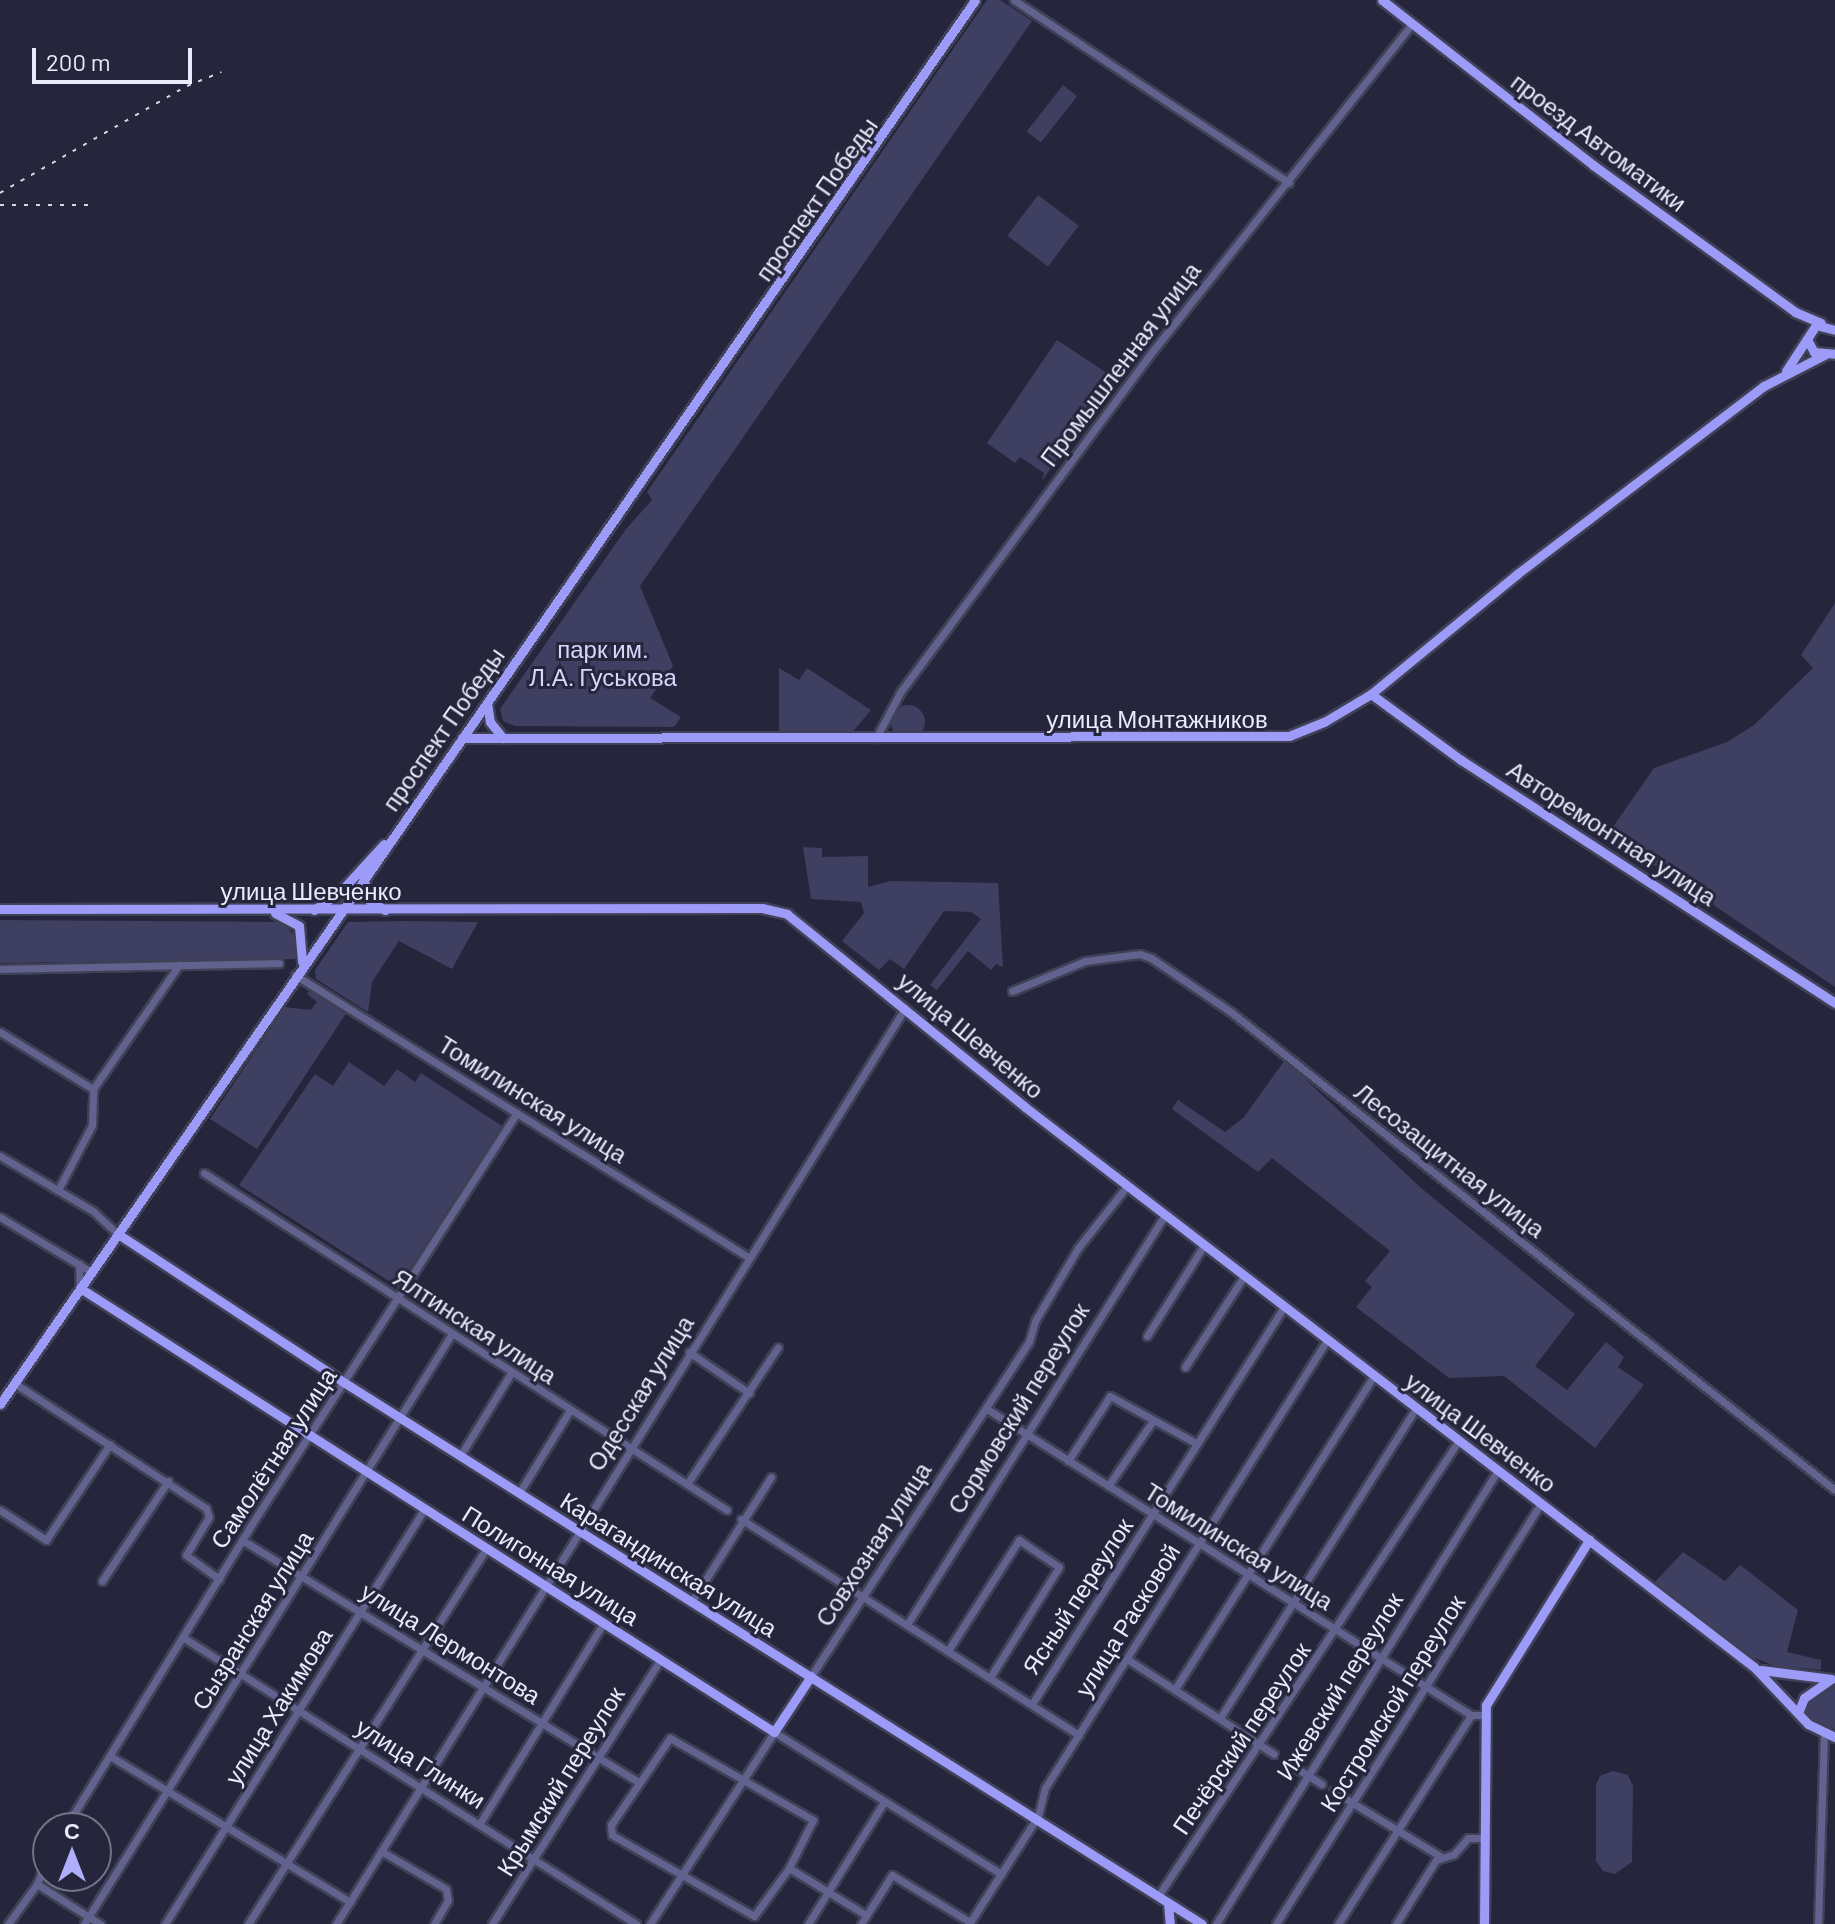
<!DOCTYPE html>
<html>
<head>
<meta charset="utf-8">
<style>
	body { margin:0 }
	#map { position:relative; width:1835px; height:1924px; overflow:hidden; background:#25253c; font-family:Barlow,sans-serif }
	div>[style] { position:absolute }
	[style*='--x'] { left:calc(var(--x)*1px); top:calc(var(--y)*1px); width:calc(var(--w)*1px); rotate:calc(var(--a)*1deg) }
	.green>* { inset:0; background:#3f3f61; transform-origin:0 0 }
	.round { border-radius:50% }
	.roads { filter:drop-shadow(2px 0 #404157) drop-shadow(-2px 0 #404157) drop-shadow(0 2px #404157) drop-shadow(0 -2px #404157) }
	.minor>* { height:7px; margin:-3.5px; padding:0 3.5px; transform-origin:3.5px; border-radius:3.5px; background:#62628f }
	.major>* { height:9px; margin:-4.5px; padding:0 4.5px; transform-origin:4.5px; border-radius:4.5px; background:#9d9bf8 }
	.rail>* { height:2px; margin-top:-1px; transform-origin:0; background:repeating-linear-gradient(90deg,#d4d5e6 0 4px,transparent 0 12px) }
	span { translate:-50% -50%; white-space:nowrap; text-align:center; line-height:1.15; -webkit-text-stroke:6px #25253c; paint-order:stroke }
	.street-label { font-size:24px; color:#e9eafa }
	.park-label { font-size:24px; color:#d5d7fb }
	.north { position:absolute; left:32px; top:1812px; width:80px; height:80px; box-sizing:border-box; background:#25253c; border:2px solid #737488; border-radius:50%; rotate:0deg; font-size:22px; font-weight:700; line-height:32px; text-align:center; color:#e9eafa }
	.north::after { content:''; display:block; margin:auto; width:28px; height:36px; background:#aeaefb; clip-path:polygon(50% 0,100% 100%,50% 72%,0 100%) }
	.scale { position:absolute; left:32px; top:48px; width:160px; height:36px; box-sizing:border-box; border:4px solid #e9eafa; border-top:0; padding-left:10px; font-size:24px; line-height:28px; white-space:nowrap; color:#e9eafa; -webkit-text-stroke:6px #25253c; paint-order:stroke }
</style>
</head>
<body>
<div id="map">
	<div class="green">
		<i style="clip-path:polygon(987px 0,1000px 0,1032px 21px,640px 586px,673px 666px,650px 698px,681px 717px,674px 727px,515px 726px,503px 721px,500px 709px,626px 529px,652px 500px,647px 492px)"></i>
		<i style="left:1063px;top:85px;width:18px;height:59px;rotate:38deg"></i>
		<i style="left:1038px;top:195px;width:51px;height:51px;rotate:37deg"></i>
		<i style="clip-path:polygon(1057px 340px,1113px 377px,1042px 481px,1044px 473px,1020px 457px,1015px 463px,987px 443px)"></i>
		<i style="clip-path:polygon(1835px 603px,1835px 987px,1608px 834px,1654px 768px,1727px 742px,1754px 725px,1813px 668px,1801px 655px)"></i>
		<i style="clip-path:polygon(779px 668px,799px 680px,807px 668px,871px 710px,851px 734px,779px 734px)"></i>
		<i class="round" style="left:891px;top:705px;width:34px;height:34px"></i>
		<i style="clip-path:polygon(803px 847px,822px 848px,822px 857px,868px 856px,868px 887px,891px 881px,998px 883px,1003px 967px,996px 964px,991px 970px,968px 951px,937px 990px,930px 985px,981px 919px,971px 912px,944px 911px,904px 969px,890px 959px,879px 970px,842px 941px,864px 913px,861px 902px,811px 899px)"></i>
		<i style="clip-path:polygon(0 920px,283px 922px,298px 940px,296px 959px,0 963px)"></i>
		<i style="clip-path:polygon(348px 922px,406px 921px,478px 922px,452px 969px,399px 941px,372px 982px,368px 1012px,316px 979px,315px 970px)"></i>
		<i style="clip-path:polygon(311px 988px,347px 1012px,257px 1149px,210px 1119px,285px 1007px,311px 1010px,317px 1002px,307px 994px)"></i>
		<i style="clip-path:polygon(1285px 1060px,1421px 1188px,1575px 1314px,1535px 1366px,1567px 1390px,1606px 1342px,1624px 1357px,1618px 1367px,1644px 1385px,1595px 1448px,1504px 1376px,1449px 1378px,1356px 1307px,1372px 1287px,1365px 1281px,1390px 1251px,1272px 1158px,1258px 1172px,1172px 1109px,1178px 1100px,1225px 1132px,1244px 1117px)"></i>
		<i style="clip-path:polygon(349px 1062px,384px 1086px,397px 1069px,415px 1082px,421px 1073px,502px 1126px,398px 1287px,239px 1185px,315px 1074px,333px 1086px)"></i>
		<i style="clip-path:polygon(1683px 1552px,1725px 1581px,1740px 1565px,1798px 1610px,1787px 1652px,1821px 1660px,1821px 1670px,1775px 1666px,1752px 1657px,1655px 1582px)"></i>
		<i style="clip-path:polygon(1835px 1683px,1835px 1729px,1808px 1718px,1804px 1711px,1809px 1700px)"></i>
		<i style="clip-path:polygon(1613px 1771px,1628px 1775px,1633px 1786px,1632px 1862px,1615px 1874px,1603px 1871px,1596px 1861px,1596px 1785px,1600px 1776px)"></i>
	</div>
	<div class="roads">
		<div class="minor">
			<i style="--x:1014;--y:0;--w:330;--a:33.6"></i>
			<i style="--x:876;--y:738;--w:53;--a:-62"></i>
			<i style="--x:901;--y:691;--w:415;--a:-53.5"></i>
			<i style="--x:1148;--y:357;--w:425;--a:-51.6"></i>
			<i style="--x:0;--y:969;--w:279;--a:-1.2"></i>
			<i style="--x:295;--y:975;--w:534;--a:31.9"></i>
			<i style="--x:1012;--y:991;--w:79;--a:-22.3"></i>
			<i style="--x:1085;--y:961;--w:55;--a:-7.3"></i>
			<i style="--x:1140;--y:954;--w:12;--a:20"></i>
			<i style="--x:1151;--y:958;--w:97;--a:34"></i>
			<i style="--x:1231;--y:1012;--w:770;--a:38.36"></i>
			<i style="--x:0;--y:1032;--w:109;--a:31.5"></i>
			<i style="--x:0;--y:1156;--w:108;--a:30.6"></i>
			<i style="--x:93;--y:1211;--w:34;--a:43"></i>
			<i style="--x:204;--y:1173;--w:622;--a:32.8"></i>
			<i style="--x:58;--y:1190;--w:73;--a:-62.4"></i>
			<i style="--x:92;--y:1125;--w:36;--a:-88"></i>
			<i style="--x:93;--y:1089;--w:151;--a:-55.3"></i>
			<i style="--x:0;--y:1217;--w:106;--a:31.1"></i>
			<i style="--x:79;--y:1264;--w:24;--a:88"></i>
			<i style="--x:1147;--y:1336;--w:107;--a:-57.9"></i>
			<i style="--x:689;--y:1352;--w:73;--a:34.3"></i>
			<i style="--x:1185;--y:1367;--w:108;--a:-57"></i>
			<i style="--x:14;--y:1383;--w:229;--a:33.1"></i>
			<i style="--x:206;--y:1508;--w:9;--a:72"></i>
			<i style="--x:209;--y:1517;--w:44;--a:121.2"></i>
			<i style="--x:186;--y:1555;--w:41;--a:36"></i>
			<i style="--x:987;--y:1409;--w:573;--a:32.3"></i>
			<i style="--x:460;--y:1456;--w:97;--a:-58.4"></i>
			<i style="--x:1068;--y:1461;--w:77;--a:-57.1"></i>
			<i style="--x:1110;--y:1396;--w:98;--a:28.7"></i>
			<i style="--x:687;--y:1484;--w:164;--a:-56.4"></i>
			<i style="--x:1108;--y:1486;--w:78;--a:-55.5"></i>
			<i style="--x:519;--y:1493;--w:97;--a:-58.4"></i>
			<i style="--x:0;--y:1510;--w:55;--a:33.1"></i>
			<i style="--x:46;--y:1540;--w:115;--a:-56.3"></i>
			<i style="--x:741;--y:1519;--w:401;--a:32.6"></i>
			<i style="--x:242;--y:1540;--w:464;--a:31.4"></i>
			<i style="--x:102;--y:1581;--w:120;--a:-56.6"></i>
			<i style="--x:692;--y:1601;--w:147;--a:-57.5"></i>
			<i style="--x:908;--y:1623;--w:482;--a:-57.8"></i>
			<i style="--x:184;--y:1638;--w:535;--a:32.32"></i>
			<i style="--x:949;--y:1649;--w:130;--a:-57.3"></i>
			<i style="--x:1019;--y:1540;--w:48;--a:34"></i>
			<i style="--x:1059;--y:1567;--w:128;--a:122"></i>
			<i style="--x:1127;--y:1659;--w:175;--a:32.9"></i>
			<i style="--x:811;--y:1676;--w:399;--a:-56.9"></i>
			<i style="--x:1029;--y:1342;--w:22;--a:-74"></i>
			<i style="--x:1035;--y:1321;--w:85;--a:-59.5"></i>
			<i style="--x:1078;--y:1248;--w:79;--a:-51.7"></i>
			<i style="--x:1175;--y:1689;--w:371;--a:-57.6"></i>
			<i style="--x:1032;--y:1704;--w:470;--a:-57.6"></i>
			<i style="--x:1220;--y:1718;--w:367;--a:-57.7"></i>
			<i style="--x:670;--y:1738;--w:165;--a:29.8"></i>
			<i style="--x:813;--y:1820;--w:54;--a:116.6"></i>
			<i style="--x:789;--y:1868;--w:59;--a:126.1"></i>
			<i style="--x:754;--y:1916;--w:163;--a:-150.3"></i>
			<i style="--x:612;--y:1835;--w:10;--a:-96"></i>
			<i style="--x:611;--y:1825;--w:105;--a:-55.9"></i>
			<i style="--x:110;--y:1756;--w:281;--a:31.3"></i>
			<i style="--x:1291;--y:1765;--w:36;--a:32"></i>
			<i style="--x:1333;--y:1791;--w:125;--a:31.3"></i>
			<i style="--x:480;--y:1823;--w:236;--a:-58.3"></i>
			<i style="--x:65;--y:1828;--w:350;--a:-58.4"></i>
			<i style="--x:248;--y:1530;--w:496;--a:-57.2"></i>
			<i style="--x:381;--y:1851;--w:75;--a:30.3"></i>
			<i style="--x:446;--y:1889;--w:11;--a:80"></i>
			<i style="--x:448;--y:1900;--w:28;--a:120"></i>
			<i style="--x:789;--y:1868;--w:90;--a:31.4"></i>
			<i style="--x:37;--y:1884;--w:75;--a:32.4"></i>
			<i style="--x:1158;--y:1896;--w:546;--a:-56.57"></i>
			<i style="--x:8;--y:1924;--w:49;--a:-54.1"></i>
			<i style="--x:37;--y:1884;--w:31;--a:-69"></i>
			<i style="--x:84;--y:1924;--w:694;--a:-58.07"></i>
			<i style="--x:165;--y:1924;--w:489;--a:-58"></i>
			<i style="--x:248;--y:1924;--w:446;--a:-57.6"></i>
			<i style="--x:336;--y:1924;--w:1078;--a:-58.15"></i>
			<i style="--x:492;--y:1924;--w:314;--a:-57.5"></i>
			<i style="--x:650;--y:1924;--w:229;--a:-57.1"></i>
			<i style="--x:774;--y:1732;--w:268;--a:32"></i>
			<i style="--x:808;--y:1924;--w:144;--a:-58.1"></i>
			<i style="--x:861;--y:1924;--w:58;--a:-57.7"></i>
			<i style="--x:892;--y:1875;--w:91;--a:31.1"></i>
			<i style="--x:969;--y:1924;--w:128;--a:-57.4"></i>
			<i style="--x:1038;--y:1816;--w:29;--a:-76"></i>
			<i style="--x:1045;--y:1788;--w:529;--a:-57.81"></i>
			<i style="--x:1216;--y:1924;--w:534;--a:-58.15"></i>
			<i style="--x:1276;--y:1924;--w:497;--a:-57.8"></i>
			<i style="--x:1338;--y:1924;--w:248;--a:-57.5"></i>
			<i style="--x:1471;--y:1715;--w:13;--a:0"></i>
			<i style="--x:1396;--y:1924;--w:75;--a:-58"></i>
			<i style="--x:1436;--y:1860;--w:19;--a:-18"></i>
			<i style="--x:1454;--y:1854;--w:21;--a:-49"></i>
			<i style="--x:1468;--y:1838;--w:15;--a:0"></i>
			<i style="--x:1818;--y:1924;--w:190;--a:-88.2"></i>
		</div>
		<div class="major">
			<i style="--x:1382;--y:0;--w:268;--a:38"></i>
			<i style="--x:1593;--y:165;--w:250;--a:36"></i>
			<i style="--x:1795;--y:312;--w:28;--a:23"></i>
			<i style="--x:1835;--y:330;--w:20;--a:-165"></i>
			<i style="--x:1816;--y:325;--w:17;--a:123"></i>
			<i style="--x:1807;--y:339;--w:15;--a:62"></i>
			<i style="--x:1814;--y:352;--w:21;--a:5"></i>
			<i style="--x:1786;--y:371;--w:38;--a:-57"></i>
			<i style="--x:1371;--y:694;--w:112;--a:36.3"></i>
			<i style="--x:1461;--y:760;--w:446;--a:33"></i>
			<i style="--x:487;--y:703;--w:19;--a:81"></i>
			<i style="--x:490;--y:722;--w:21;--a:51"></i>
			<i style="--x:462;--y:738;--w:827;--a:-0.14"></i>
			<i style="--x:1289;--y:736;--w:38;--a:-22"></i>
			<i style="--x:1324;--y:722;--w:55;--a:-30.8"></i>
			<i style="--x:1371;--y:694;--w:189;--a:-39.4"></i>
			<i style="--x:1517;--y:574;--w:310;--a:-37.3"></i>
			<i style="--x:1764;--y:386;--w:68;--a:-27.3"></i>
			<i style="--x:363;--y:877;--w:24;--a:75"></i>
			<i style="--x:369;--y:900;--w:19;--a:32"></i>
			<i style="--x:0;--y:909;--w:762;--a:-0.08"></i>
			<i style="--x:762;--y:908;--w:26;--a:13"></i>
			<i style="--x:787;--y:914;--w:306;--a:39"></i>
			<i style="--x:1025;--y:1107;--w:919;--a:37.53"></i>
			<i style="--x:1754;--y:1667;--w:79;--a:46.5"></i>
			<i style="--x:1808;--y:1724;--w:30;--a:26"></i>
			<i style="--x:314;--y:910;--w:32;--a:-35"></i>
			<i style="--x:340;--y:892;--w:65;--a:-47.5"></i>
			<i style="--x:275;--y:913;--w:27;--a:28"></i>
			<i style="--x:299;--y:926;--w:36;--a:85"></i>
			<i style="--x:118;--y:1234;--w:272;--a:33.3"></i>
			<i style="--x:345;--y:1383;--w:1013;--a:32.26"></i>
			<i style="--x:80;--y:1288;--w:824;--a:32.61"></i>
			<i style="--x:774;--y:1732;--w:67;--a:-56.5"></i>
			<i style="--x:0;--y:1404;--w:1709;--a:-55.22"></i>
			<i style="--x:1761;--y:1670;--w:71;--a:7.3"></i>
			<i style="--x:1798;--y:1713;--w:16;--a:-68"></i>
			<i style="--x:1804;--y:1698;--w:32;--a:-35"></i>
			<i style="--x:1168;--y:1903;--w:21;--a:85"></i>
			<i style="--x:1484;--y:1924;--w:219;--a:-89.5"></i>
			<i style="--x:1486;--y:1705;--w:195;--a:-58"></i>
		</div>
	</div>
	<div class="rail">
		<i style="--x:0;--y:193;--w:215;--a:-29.8"></i>
		<i style="--x:187;--y:86;--w:37;--a:-22"></i>
		<i style="--x:0;--y:205;--w:93;--a:0"></i>
	</div>
	<div class="street-label">
		<span style="left:1599px;top:142px;rotate:37deg">проезд Автоматики</span>
		<span style="left:816px;top:199px;rotate:-55deg">проспект Победы</span>
		<span style="left:1120px;top:364px;rotate:-53deg">Промышленная улица</span>
		<span style="left:1157px;top:719px">улица Монтажников</span>
		<span style="left:443px;top:729px;rotate:-55deg">проспект Победы</span>
		<span style="left:1612px;top:833px;rotate:33deg">Авторемонтная улица</span>
		<span style="left:311px;top:891px">улица Шевченко</span>
		<span style="left:971px;top:1035px;rotate:40deg">улица Шевченко</span>
		<span style="left:533px;top:1099px;rotate:32deg">Томилинская улица</span>
		<span style="left:1450px;top:1160px;rotate:38deg">Лесозащитная улица</span>
		<span style="left:475px;top:1326px;rotate:33deg">Ялтинская улица</span>
		<span style="left:640px;top:1393px;rotate:-58deg">Одесская улица</span>
		<span style="left:1018px;top:1408px;rotate:-58deg">Сормовский переулок</span>
		<span style="left:1481px;top:1432px;rotate:37deg">улица Шевченко</span>
		<span style="left:273px;top:1458px;rotate:-57deg">Самолётная улица</span>
		<span style="left:873px;top:1544px;rotate:-57deg">Совхозная улица</span>
		<span style="left:1239px;top:1546px;rotate:32deg">Томилинская улица</span>
		<span style="left:669px;top:1564px;rotate:32deg">Карагандинская улица</span>
		<span style="left:551px;top:1565px;rotate:32deg">Полигонная улица</span>
		<span style="left:1077px;top:1596px;rotate:-57deg">Ясный переулок</span>
		<span style="left:252px;top:1620px;rotate:-58deg">Сызранская улица</span>
		<span style="left:1127px;top:1620px;rotate:-58deg">улица Расковой</span>
		<span style="left:451px;top:1643px;rotate:32deg">улица Лермонтова</span>
		<span style="left:1339px;top:1686px;rotate:-58deg">Ижевский переулок</span>
		<span style="left:1392px;top:1703px;rotate:-58deg">Костромской переулок</span>
		<span style="left:278px;top:1706px;rotate:-58deg">улица Хакимова</span>
		<span style="left:1241px;top:1738px;rotate:-56deg">Печёрский переулок</span>
		<span style="left:421px;top:1763px;rotate:32deg">улица Глинки</span>
		<span style="left:560px;top:1781px;rotate:-58deg">Крымский переулок</span>
	</div>
	<div class="park-label">
		<span style="left:603px;top:663px">парк им.<br>Л.А. Гуськова</span>
	</div>
	<div class="north">С</div>
	<div class="scale">200 m</div>
</div>
</body>
</html>
